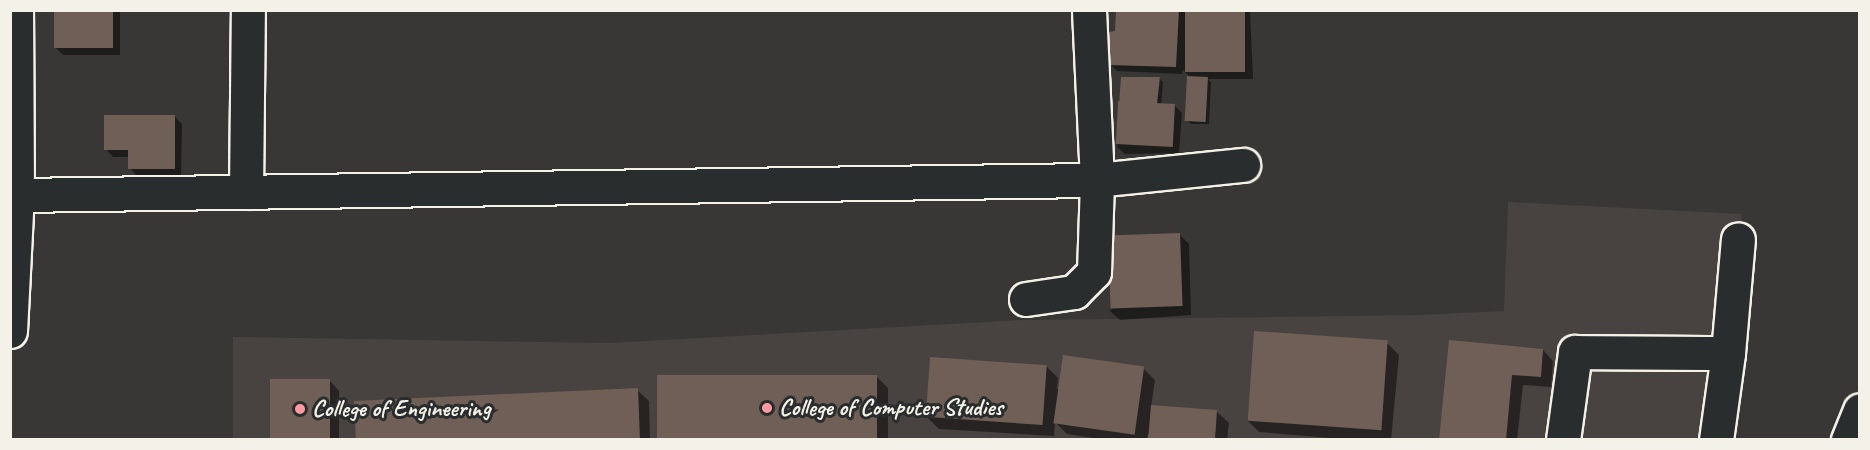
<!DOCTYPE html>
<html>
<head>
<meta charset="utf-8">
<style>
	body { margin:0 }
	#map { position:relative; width:1870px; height:450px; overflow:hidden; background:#383736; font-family:Caveat,sans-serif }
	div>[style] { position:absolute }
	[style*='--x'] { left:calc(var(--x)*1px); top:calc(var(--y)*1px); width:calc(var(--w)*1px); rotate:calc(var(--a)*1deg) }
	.built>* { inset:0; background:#484340 }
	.shadow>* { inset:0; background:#0007 }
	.building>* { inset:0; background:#6f5f57; transform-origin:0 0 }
	.roads { filter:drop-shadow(2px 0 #f4f1e8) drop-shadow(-2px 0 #f4f1e8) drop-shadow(0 2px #f4f1e8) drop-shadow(0 -2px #f4f1e8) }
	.minor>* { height:33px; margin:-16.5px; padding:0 16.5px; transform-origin:16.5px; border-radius:16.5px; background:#2a2d2e }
	.dots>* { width:16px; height:16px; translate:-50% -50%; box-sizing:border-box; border:3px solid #2a2d2e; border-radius:50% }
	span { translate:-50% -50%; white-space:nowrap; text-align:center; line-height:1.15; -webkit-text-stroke:6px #2a2d2e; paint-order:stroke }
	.poi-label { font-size:24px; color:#f4f1e8; font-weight:700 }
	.left { translate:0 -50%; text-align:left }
	.frame { position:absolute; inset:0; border:12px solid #f4f1e8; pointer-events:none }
</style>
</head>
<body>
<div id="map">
	<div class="built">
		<i style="clip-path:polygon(1508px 202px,1742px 214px,1723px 439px,233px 439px,233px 337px,609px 343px,1024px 320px,1422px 315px,1504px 311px)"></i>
	</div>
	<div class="shadow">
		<i style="clip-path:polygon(56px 10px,120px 10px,120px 55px,63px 55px,56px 48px)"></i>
		<i style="clip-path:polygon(1117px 10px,1250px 10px,1253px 79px,1208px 79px,1211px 82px,1209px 124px,1191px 124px,1187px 120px,1189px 76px,1183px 70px,1182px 74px,1117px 71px,1110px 64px,1116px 33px)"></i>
		<i style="clip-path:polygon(1159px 78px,1163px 82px,1161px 107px,1175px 106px,1182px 113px,1179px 153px,1125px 154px,1117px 147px,1124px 109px,1121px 105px)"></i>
		<i style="clip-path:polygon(175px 117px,182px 124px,181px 175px,137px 176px,130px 168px,130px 157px,113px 157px,106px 149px)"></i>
		<i style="clip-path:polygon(1179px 234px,1189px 244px,1191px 315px,1120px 320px,1110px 311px)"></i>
		<i style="clip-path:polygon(1450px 342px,1543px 350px,1553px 361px,1551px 387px,1523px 385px,1517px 440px,1441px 440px)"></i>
		<i style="clip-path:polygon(1387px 343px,1399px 355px,1391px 440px,1354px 440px,1259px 432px,1247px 420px)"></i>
		<i style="clip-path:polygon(1046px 366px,1058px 378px,1057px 389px,1060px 389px,1143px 368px,1155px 380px,1151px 407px,1217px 412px,1229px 423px,1227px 440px,1150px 440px,1150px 434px,1148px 434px,1147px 440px,1107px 440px,1067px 434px,1055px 422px,1054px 436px,939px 429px,927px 417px)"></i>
		<i style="clip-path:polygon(876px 376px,888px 388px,888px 440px,659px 440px)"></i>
		<i style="clip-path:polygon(330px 381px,339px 391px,339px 440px,270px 440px)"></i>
		<i style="clip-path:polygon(637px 390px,649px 401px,650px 440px,357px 440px)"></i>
	</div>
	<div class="building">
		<i style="left:54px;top:10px;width:59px;height:38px"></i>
		<i style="clip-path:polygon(1116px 10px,1179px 10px,1176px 67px,1108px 65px,1108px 32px,1115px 31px)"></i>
		<i style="left:1185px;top:10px;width:60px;height:62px"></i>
		<i style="left:1187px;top:76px;width:21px;height:45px;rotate:3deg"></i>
		<i style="clip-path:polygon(1121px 77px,1160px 77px,1157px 104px,1119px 105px)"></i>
		<i style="left:1175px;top:104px;width:43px;height:57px;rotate:93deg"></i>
		<i style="clip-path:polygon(104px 115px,175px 115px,175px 169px,128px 169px,128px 150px,104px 150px)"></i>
		<i style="left:1180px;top:233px;width:73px;height:72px;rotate:88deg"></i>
		<i style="left:1254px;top:331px;width:134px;height:90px;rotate:4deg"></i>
		<i style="clip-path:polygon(1449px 340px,1543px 349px,1541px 377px,1512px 375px,1506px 440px,1439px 440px)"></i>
		<i style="left:1063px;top:355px;width:82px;height:69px;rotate:8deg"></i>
		<i style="left:930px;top:357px;width:117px;height:60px;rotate:4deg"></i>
		<i style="left:877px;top:375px;width:65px;height:220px;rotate:90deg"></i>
		<i style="left:270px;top:379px;width:60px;height:61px"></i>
		<i style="clip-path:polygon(638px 388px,640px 440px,356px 440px,354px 401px)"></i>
		<i style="clip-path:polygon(1151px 405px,1217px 410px,1215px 440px,1148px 440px)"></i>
	</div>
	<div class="roads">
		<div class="minor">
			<i style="--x:246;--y:192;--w:182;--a:-89.4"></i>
			<i style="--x:17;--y:195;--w:1080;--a:-0.8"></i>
			<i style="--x:1097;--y:180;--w:147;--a:-5.9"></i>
			<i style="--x:1026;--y:299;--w:49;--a:-8.3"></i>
			<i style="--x:1074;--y:292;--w:28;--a:-45"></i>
			<i style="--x:1094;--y:272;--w:92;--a:-88.1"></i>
			<i style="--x:1097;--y:180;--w:170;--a:-92.7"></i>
			<i style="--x:10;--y:331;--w:136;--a:-87.1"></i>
			<i style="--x:17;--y:195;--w:185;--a:-90.3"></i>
			<i style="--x:1563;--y:440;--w:89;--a:-82.2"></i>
			<i style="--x:1575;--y:352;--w:153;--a:0.4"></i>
			<i style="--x:1716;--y:440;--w:88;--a:-82.1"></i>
			<i style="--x:1728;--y:353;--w:114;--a:-85"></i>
			<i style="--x:1848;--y:440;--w:32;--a:-68"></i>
		</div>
	</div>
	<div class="dots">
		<i style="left:767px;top:408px;background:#ff9aa2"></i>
		<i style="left:300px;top:409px;background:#ff9aa2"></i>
	</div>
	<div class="poi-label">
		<span class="left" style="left:779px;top:408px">College of Computer Studies</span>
		<span class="left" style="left:312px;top:409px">College of Engineering</span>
	</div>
	<div class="frame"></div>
</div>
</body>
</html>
